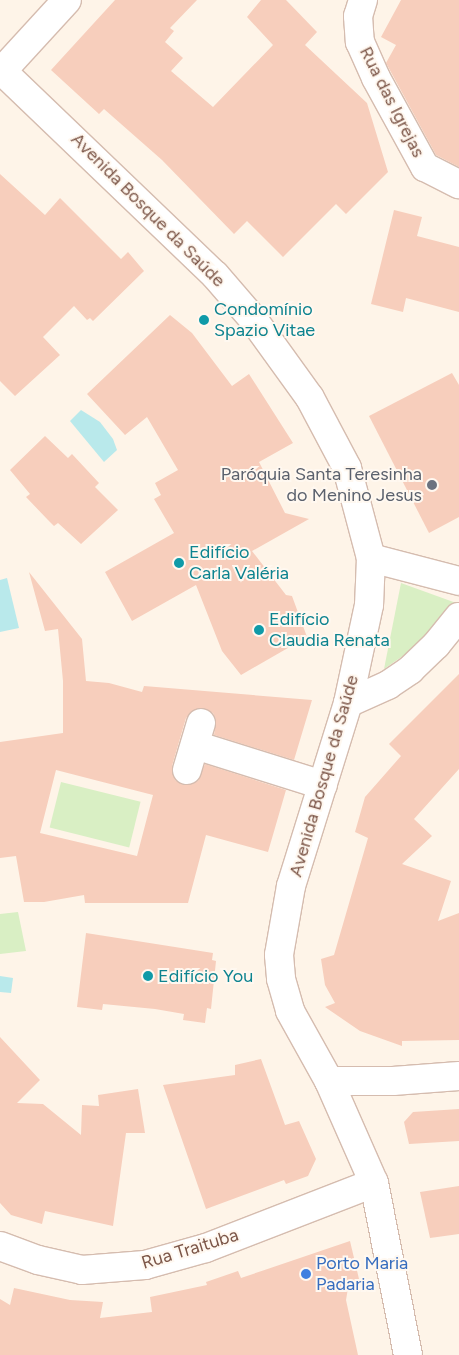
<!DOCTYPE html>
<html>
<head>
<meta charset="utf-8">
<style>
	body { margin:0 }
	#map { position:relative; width:459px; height:1355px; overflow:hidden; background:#fef4e8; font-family:Figtree,sans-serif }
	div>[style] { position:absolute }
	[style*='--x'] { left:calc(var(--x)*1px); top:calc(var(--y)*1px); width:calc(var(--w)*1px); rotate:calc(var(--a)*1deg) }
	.green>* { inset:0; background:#d9efc4; transform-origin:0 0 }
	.water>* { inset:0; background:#b9e9eb }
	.building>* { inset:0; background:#f7cebc }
	.roads { filter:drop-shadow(1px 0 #d5bcaf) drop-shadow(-1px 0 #d5bcaf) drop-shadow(0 1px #d5bcaf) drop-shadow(0 -1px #d5bcaf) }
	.minor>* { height:28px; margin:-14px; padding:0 14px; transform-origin:14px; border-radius:14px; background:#fff }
	.dots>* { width:14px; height:14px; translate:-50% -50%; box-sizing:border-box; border:2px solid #fff8f0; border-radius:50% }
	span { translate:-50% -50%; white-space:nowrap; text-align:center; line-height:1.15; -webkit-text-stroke:4px #fff8f0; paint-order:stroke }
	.street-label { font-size:18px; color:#7c5648 }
	.culture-label { font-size:18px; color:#0d838f }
	.left { translate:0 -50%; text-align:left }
	.worship-label { font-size:18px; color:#5b616d }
	.right { translate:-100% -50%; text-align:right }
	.shop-label { font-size:18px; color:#366cbe }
</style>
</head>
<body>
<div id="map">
	<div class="green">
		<i style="clip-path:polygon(401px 583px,459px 604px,433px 635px,384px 669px)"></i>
		<i style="left:61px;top:782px;width:82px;height:47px;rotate:14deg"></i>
		<i style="clip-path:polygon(18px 912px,26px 951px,0 954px,0 914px)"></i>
	</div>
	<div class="water">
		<i style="clip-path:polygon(81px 410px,100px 422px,113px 439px,117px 450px,104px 462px,70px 421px)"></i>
		<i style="clip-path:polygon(7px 578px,19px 628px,0 632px,0 580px)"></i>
		<i style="clip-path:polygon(0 976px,13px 978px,11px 993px,0 992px)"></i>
	</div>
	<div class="building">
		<i style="clip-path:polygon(115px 0,197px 0,170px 28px,174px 31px,165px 42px,183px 58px,171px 71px,213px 107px,273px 45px,247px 17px,261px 0,286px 0,317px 32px,305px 45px,367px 103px,388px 172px,346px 214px,336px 204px,283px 257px,247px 221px,234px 234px,162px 160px,104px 109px,99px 114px,51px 70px)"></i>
		<i style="clip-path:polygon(401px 0,459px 0,459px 167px,436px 155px,386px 63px,396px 45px,381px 37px)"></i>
		<i style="clip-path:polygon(0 174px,45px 215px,60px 198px,121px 259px,128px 252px,144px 271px,93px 321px,90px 318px,87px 320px,74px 306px,43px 337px,60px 355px,15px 396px,0 381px)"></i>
		<i style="clip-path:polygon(394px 210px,422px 217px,417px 236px,459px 247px,459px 312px,406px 298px,403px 312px,371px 304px)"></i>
		<i style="clip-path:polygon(170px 315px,192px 333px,232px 386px,249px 374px,293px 443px,259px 462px,285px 513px,309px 519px,252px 551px,286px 595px,292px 596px,307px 637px,241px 675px,222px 651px,196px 585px,132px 621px,105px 572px,174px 533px,154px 499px,161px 495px,155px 483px,178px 470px,147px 417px,125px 435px,87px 394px)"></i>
		<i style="clip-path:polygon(452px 373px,459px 385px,459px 517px,429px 533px,369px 416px)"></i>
		<i style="clip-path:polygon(45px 436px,68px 458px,72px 454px,99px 483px,95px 487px,118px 510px,81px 544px,58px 523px,54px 526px,48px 520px,26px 497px,30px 494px,10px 470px)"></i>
		<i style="clip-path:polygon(evenodd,29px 572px,82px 639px,86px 681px,109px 683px,142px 692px,144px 686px,312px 700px,294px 760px,214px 735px,216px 720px,213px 713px,198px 708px,186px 718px,172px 766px,175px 780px,183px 785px,198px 781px,205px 764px,286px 790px,268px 852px,206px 835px,188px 903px,85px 903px,84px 895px,44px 902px,24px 902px,16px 856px,0 858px,0 742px,63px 733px,63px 681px,58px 629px,45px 631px,29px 572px,56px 770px,153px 795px,137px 856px,40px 833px,56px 770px)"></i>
		<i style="clip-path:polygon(459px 674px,459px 769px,414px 819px,432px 836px,402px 864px,451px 881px,438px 921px,459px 913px,459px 1040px,402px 1041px,402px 1046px,360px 1031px,325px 1007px,335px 1003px,325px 985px,321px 959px,334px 955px,368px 838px,355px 832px,365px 797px,401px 756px,389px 744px)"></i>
		<i style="clip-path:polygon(86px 933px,213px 953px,212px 960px,216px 961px,211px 1009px,207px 1008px,205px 1023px,183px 1020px,184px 1014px,155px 1009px,103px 1004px,102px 1010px,77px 1007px)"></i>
		<i style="clip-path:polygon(0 1037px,40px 1080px,17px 1103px,43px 1104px,81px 1135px,82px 1105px,99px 1106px,98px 1095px,138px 1089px,145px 1133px,126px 1133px,113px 1226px,45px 1211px,42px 1224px,11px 1215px,0 1203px)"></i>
		<i style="clip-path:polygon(261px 1059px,285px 1125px,299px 1121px,316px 1159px,308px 1176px,286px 1184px,284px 1180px,206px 1209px,163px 1085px,235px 1075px,235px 1065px)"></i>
		<i style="clip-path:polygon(459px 1109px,459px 1141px,409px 1144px,404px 1122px,413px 1112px)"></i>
		<i style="clip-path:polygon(459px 1186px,459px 1234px,430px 1238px,420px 1192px)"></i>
		<i style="clip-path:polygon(350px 1241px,359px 1279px,349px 1282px,346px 1300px,358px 1355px,0 1355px,0 1299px,10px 1305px,14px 1288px,70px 1300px,103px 1302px,100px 1318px,152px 1312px,150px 1297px,207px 1285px,206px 1282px,238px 1271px,241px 1278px)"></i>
	</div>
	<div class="roads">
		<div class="minor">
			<i style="--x:363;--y:0;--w:17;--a:107"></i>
			<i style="--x:358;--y:16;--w:26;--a:86"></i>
			<i style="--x:360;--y:42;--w:39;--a:66"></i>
			<i style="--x:376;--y:78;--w:102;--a:61.2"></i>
			<i style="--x:425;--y:167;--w:38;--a:27"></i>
			<i style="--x:0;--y:69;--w:298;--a:43.8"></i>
			<i style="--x:215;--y:275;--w:58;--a:49.2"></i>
			<i style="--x:253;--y:319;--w:97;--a:54.2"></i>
			<i style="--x:310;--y:398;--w:79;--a:62.1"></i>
			<i style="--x:347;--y:468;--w:93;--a:75.1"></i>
			<i style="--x:371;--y:558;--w:47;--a:92.4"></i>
			<i style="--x:369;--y:605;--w:100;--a:102.1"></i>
			<i style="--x:348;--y:703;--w:192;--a:107.3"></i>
			<i style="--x:291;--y:886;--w:70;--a:99.9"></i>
			<i style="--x:279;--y:955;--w:24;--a:85"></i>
			<i style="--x:281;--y:979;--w:33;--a:74"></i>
			<i style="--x:290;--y:1011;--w:80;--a:60.9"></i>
			<i style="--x:329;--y:1081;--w:111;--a:66.2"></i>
			<i style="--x:374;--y:1183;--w:175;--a:78.8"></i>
			<i style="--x:2;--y:71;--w:96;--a:-47.5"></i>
			<i style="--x:371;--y:558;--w:91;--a:14.6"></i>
			<i style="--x:348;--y:703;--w:44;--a:-24.2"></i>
			<i style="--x:388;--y:685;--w:27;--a:-34"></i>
			<i style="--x:410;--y:670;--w:36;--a:-44"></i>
			<i style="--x:436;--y:645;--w:36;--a:-51"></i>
			<i style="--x:195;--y:745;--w:134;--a:17.4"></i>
			<i style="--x:187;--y:770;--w:49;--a:-73.4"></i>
			<i style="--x:329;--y:1081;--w:64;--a:0"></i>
			<i style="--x:393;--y:1081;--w:66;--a:-4.3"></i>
			<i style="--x:0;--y:1246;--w:40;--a:20.2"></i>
			<i style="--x:38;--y:1260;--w:45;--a:12.8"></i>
			<i style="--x:82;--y:1270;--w:63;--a:-4.5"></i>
			<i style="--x:145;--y:1265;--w:63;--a:-15.6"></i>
			<i style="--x:206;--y:1248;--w:180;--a:-21.2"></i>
		</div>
	</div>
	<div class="dots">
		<i style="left:204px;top:320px;background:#0f9aa8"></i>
		<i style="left:432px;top:485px;background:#6b7280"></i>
		<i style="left:179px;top:563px;background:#0f9aa8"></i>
		<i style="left:259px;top:630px;background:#0f9aa8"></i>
		<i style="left:148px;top:976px;background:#0f9aa8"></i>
		<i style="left:306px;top:1274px;background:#3f7fe0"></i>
	</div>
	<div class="street-label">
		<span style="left:392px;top:102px;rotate:63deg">Rua das Igrejas</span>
		<span style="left:148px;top:210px;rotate:45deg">Avenida Bosque da Saúde</span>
		<span style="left:324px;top:776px;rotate:-74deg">Avenida Bosque da Saúde</span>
		<span style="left:190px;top:1249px;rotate:-17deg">Rua Traituba</span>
	</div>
	<div class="culture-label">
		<span class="left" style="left:214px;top:320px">Condomínio<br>Spazio Vitae</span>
		<span class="left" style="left:189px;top:563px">Edifício<br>Carla Valéria</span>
		<span class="left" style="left:269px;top:630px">Edifício<br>Claudia Renata</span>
		<span class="left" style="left:158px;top:976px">Edifício You</span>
	</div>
	<div class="worship-label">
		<span class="right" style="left:422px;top:485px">Paróquia Santa Teresinha<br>do Menino Jesus</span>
	</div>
	<div class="shop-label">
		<span class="left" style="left:316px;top:1274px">Porto Maria<br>Padaria</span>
	</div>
</div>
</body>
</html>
